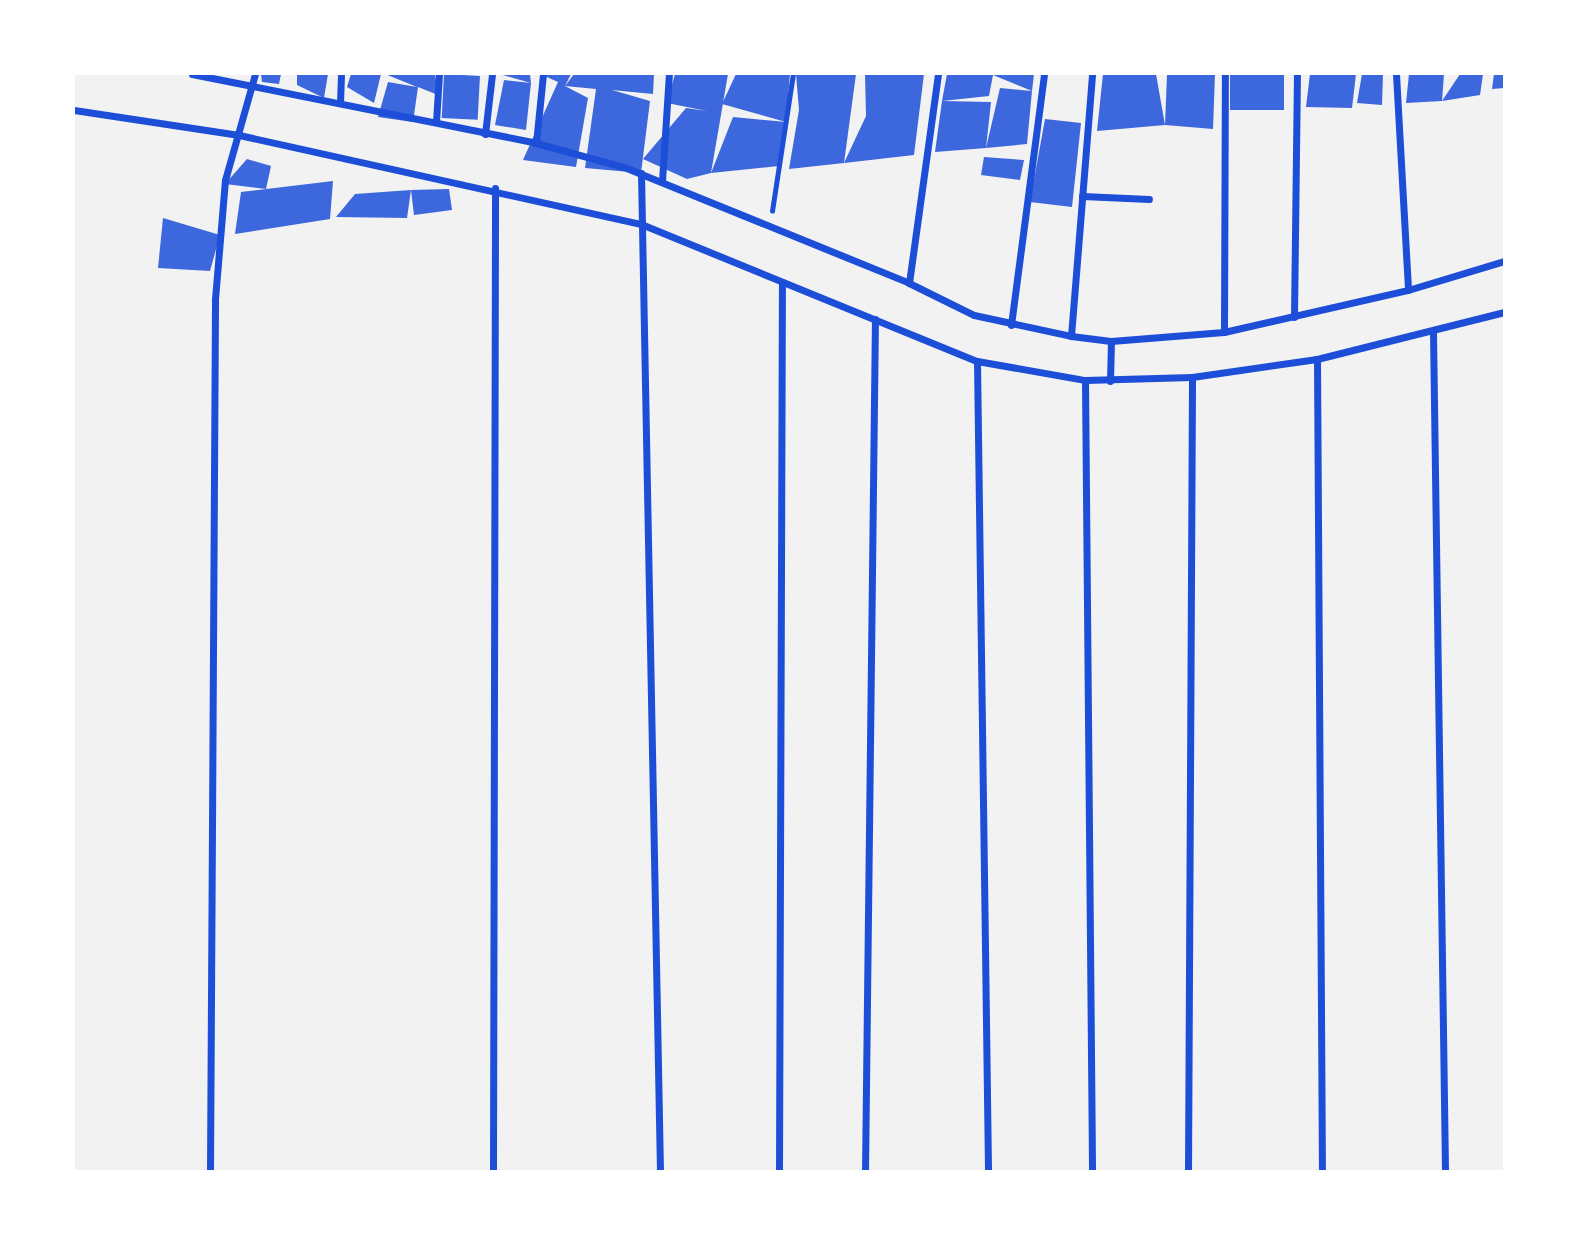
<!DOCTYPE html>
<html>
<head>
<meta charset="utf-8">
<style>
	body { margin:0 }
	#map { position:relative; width:1578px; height:1245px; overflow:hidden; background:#f2f2f2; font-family:Montserrat,sans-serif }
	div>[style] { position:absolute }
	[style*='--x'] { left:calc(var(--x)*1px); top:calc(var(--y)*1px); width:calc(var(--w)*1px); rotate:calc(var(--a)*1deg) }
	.building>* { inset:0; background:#3d67dc; transform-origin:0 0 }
	.path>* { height:4.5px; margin:-2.25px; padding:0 2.25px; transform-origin:2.25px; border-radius:2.25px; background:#1d4ed8 }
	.minor>* { height:7px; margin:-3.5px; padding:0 3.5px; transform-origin:3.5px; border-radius:3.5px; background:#1d4ed8 }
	span { translate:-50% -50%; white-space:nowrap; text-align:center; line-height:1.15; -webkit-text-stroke:7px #fff; paint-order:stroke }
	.frame { position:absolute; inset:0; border:75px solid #fff; pointer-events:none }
</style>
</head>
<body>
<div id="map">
	<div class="building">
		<i style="clip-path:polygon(261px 74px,281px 74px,279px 84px,262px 82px)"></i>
		<i style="clip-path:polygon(297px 74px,328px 74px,324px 98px,297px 85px)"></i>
		<i style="clip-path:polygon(351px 74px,381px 74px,374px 103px,347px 87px)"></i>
		<i style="clip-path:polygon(385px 74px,435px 74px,438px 95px,418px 87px,413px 122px,378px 117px,388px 82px,417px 87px)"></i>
		<i style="left:444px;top:74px;width:36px;height:44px;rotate:3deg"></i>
		<i style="clip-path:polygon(499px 74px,530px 74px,531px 83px,526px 130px,495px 125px,504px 80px,531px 83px)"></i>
		<i style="clip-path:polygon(540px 74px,571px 74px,565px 86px,588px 98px,576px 167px,523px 160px,558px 82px)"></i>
		<i style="clip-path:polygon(574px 74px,654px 74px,653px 94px,612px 90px,650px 101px,641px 173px,585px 168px,596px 89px,565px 86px)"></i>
		<i style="clip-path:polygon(675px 74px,728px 74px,711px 173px,687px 179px,643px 159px,686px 108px,707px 111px,667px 103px)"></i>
		<i style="clip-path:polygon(736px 74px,790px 74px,786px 122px,722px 104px)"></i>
		<i style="clip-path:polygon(796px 74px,856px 74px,844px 163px,789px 169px,799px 110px)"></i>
		<i style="clip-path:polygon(865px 74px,924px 74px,914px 155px,844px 163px,866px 116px)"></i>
		<i style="clip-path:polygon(947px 74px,1034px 74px,1032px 91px,993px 75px,989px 96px,942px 101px)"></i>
		<i style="clip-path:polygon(1103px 74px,1156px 74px,1165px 125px,1167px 74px,1215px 74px,1213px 129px,1165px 125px,1097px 131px)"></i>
		<i style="left:1230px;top:74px;width:54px;height:36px"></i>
		<i style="clip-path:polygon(1310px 74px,1356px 74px,1352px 108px,1306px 107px)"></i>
		<i style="clip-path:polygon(1362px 74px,1383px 74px,1382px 105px,1357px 103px)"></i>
		<i style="clip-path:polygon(1409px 74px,1444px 74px,1442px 101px,1460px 74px,1483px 74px,1480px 95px,1442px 101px,1406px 103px)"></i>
		<i style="clip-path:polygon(1494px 74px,1504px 74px,1504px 88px,1492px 89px)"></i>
		<i style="clip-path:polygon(1000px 88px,1032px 91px,1027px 144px,986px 148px,935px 152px,942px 101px,991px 102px,986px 148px)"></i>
		<i style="clip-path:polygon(733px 117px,786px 122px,779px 166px,711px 173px)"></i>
		<i style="clip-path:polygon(1045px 119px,1081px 123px,1072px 207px,1030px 202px)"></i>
		<i style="clip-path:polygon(984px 157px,1024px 160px,1020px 180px,981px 175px)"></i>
		<i style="clip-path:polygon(247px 159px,271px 166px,266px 189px,225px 184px)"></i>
		<i style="clip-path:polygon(333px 181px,330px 219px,235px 234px,241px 192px)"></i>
		<i style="clip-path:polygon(449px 189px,452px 210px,414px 215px,411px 190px)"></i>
		<i style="clip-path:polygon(411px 190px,407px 218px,336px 217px,355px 194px)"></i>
		<i style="clip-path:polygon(163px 218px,220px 235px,210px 271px,158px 268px)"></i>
	</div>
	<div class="path">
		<i style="--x:772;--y:211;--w:139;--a:-81.3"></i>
	</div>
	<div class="minor">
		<i style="--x:192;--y:74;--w:351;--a:11.3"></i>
		<i style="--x:536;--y:143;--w:91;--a:15.3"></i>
		<i style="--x:624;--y:167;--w:308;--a:22.1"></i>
		<i style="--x:909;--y:283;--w:72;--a:26.2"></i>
		<i style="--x:974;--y:315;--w:99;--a:12.2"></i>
		<i style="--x:1071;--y:336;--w:40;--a:7.1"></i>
		<i style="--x:1111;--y:341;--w:113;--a:-4.6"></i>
		<i style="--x:1224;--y:332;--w:189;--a:-12.9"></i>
		<i style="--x:1408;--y:290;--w:100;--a:-16.8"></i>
		<i style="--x:1396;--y:74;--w:216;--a:86.8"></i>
		<i style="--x:340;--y:103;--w:29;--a:-88"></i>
		<i style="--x:74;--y:110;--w:167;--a:8.6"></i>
		<i style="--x:239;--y:135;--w:412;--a:12.5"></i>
		<i style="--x:641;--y:224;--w:363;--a:22.2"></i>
		<i style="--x:977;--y:361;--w:110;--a:10"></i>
		<i style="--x:1085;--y:380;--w:107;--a:-1.6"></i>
		<i style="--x:1192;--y:377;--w:126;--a:-8.2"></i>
		<i style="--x:1317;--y:359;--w:193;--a:-14.1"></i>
		<i style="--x:436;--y:122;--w:48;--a:-86.4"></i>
		<i style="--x:485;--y:134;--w:60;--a:-83.3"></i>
		<i style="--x:536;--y:143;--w:69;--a:-84.2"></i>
		<i style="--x:641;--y:173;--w:999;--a:88.91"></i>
		<i style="--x:662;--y:181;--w:107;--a:-86.3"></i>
		<i style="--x:1082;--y:196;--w:67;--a:2.6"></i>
		<i style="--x:909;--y:283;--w:211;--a:-82.1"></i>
		<i style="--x:1294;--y:317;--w:243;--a:-89.3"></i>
		<i style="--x:1011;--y:325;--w:253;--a:-82.5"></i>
		<i style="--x:1224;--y:332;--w:258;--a:-89.8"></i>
		<i style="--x:1433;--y:332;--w:840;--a:89.18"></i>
		<i style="--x:1071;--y:336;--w:263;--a:-85.4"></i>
		<i style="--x:1317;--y:359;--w:813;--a:89.65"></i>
		<i style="--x:977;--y:361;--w:811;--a:89.22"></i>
		<i style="--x:1085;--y:380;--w:792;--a:89.49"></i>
		<i style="--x:1110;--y:381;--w:40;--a:-88.6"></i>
		<i style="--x:210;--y:1172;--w:873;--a:-89.67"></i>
		<i style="--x:215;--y:299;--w:119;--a:-85.2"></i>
		<i style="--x:225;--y:180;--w:110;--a:-74.2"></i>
		<i style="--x:493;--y:1172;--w:984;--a:-89.88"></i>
		<i style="--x:779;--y:1172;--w:890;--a:-89.81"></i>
		<i style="--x:865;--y:1172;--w:853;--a:-89.33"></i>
		<i style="--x:1188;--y:1172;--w:795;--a:-89.71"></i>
	</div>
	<div class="frame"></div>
</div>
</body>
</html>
